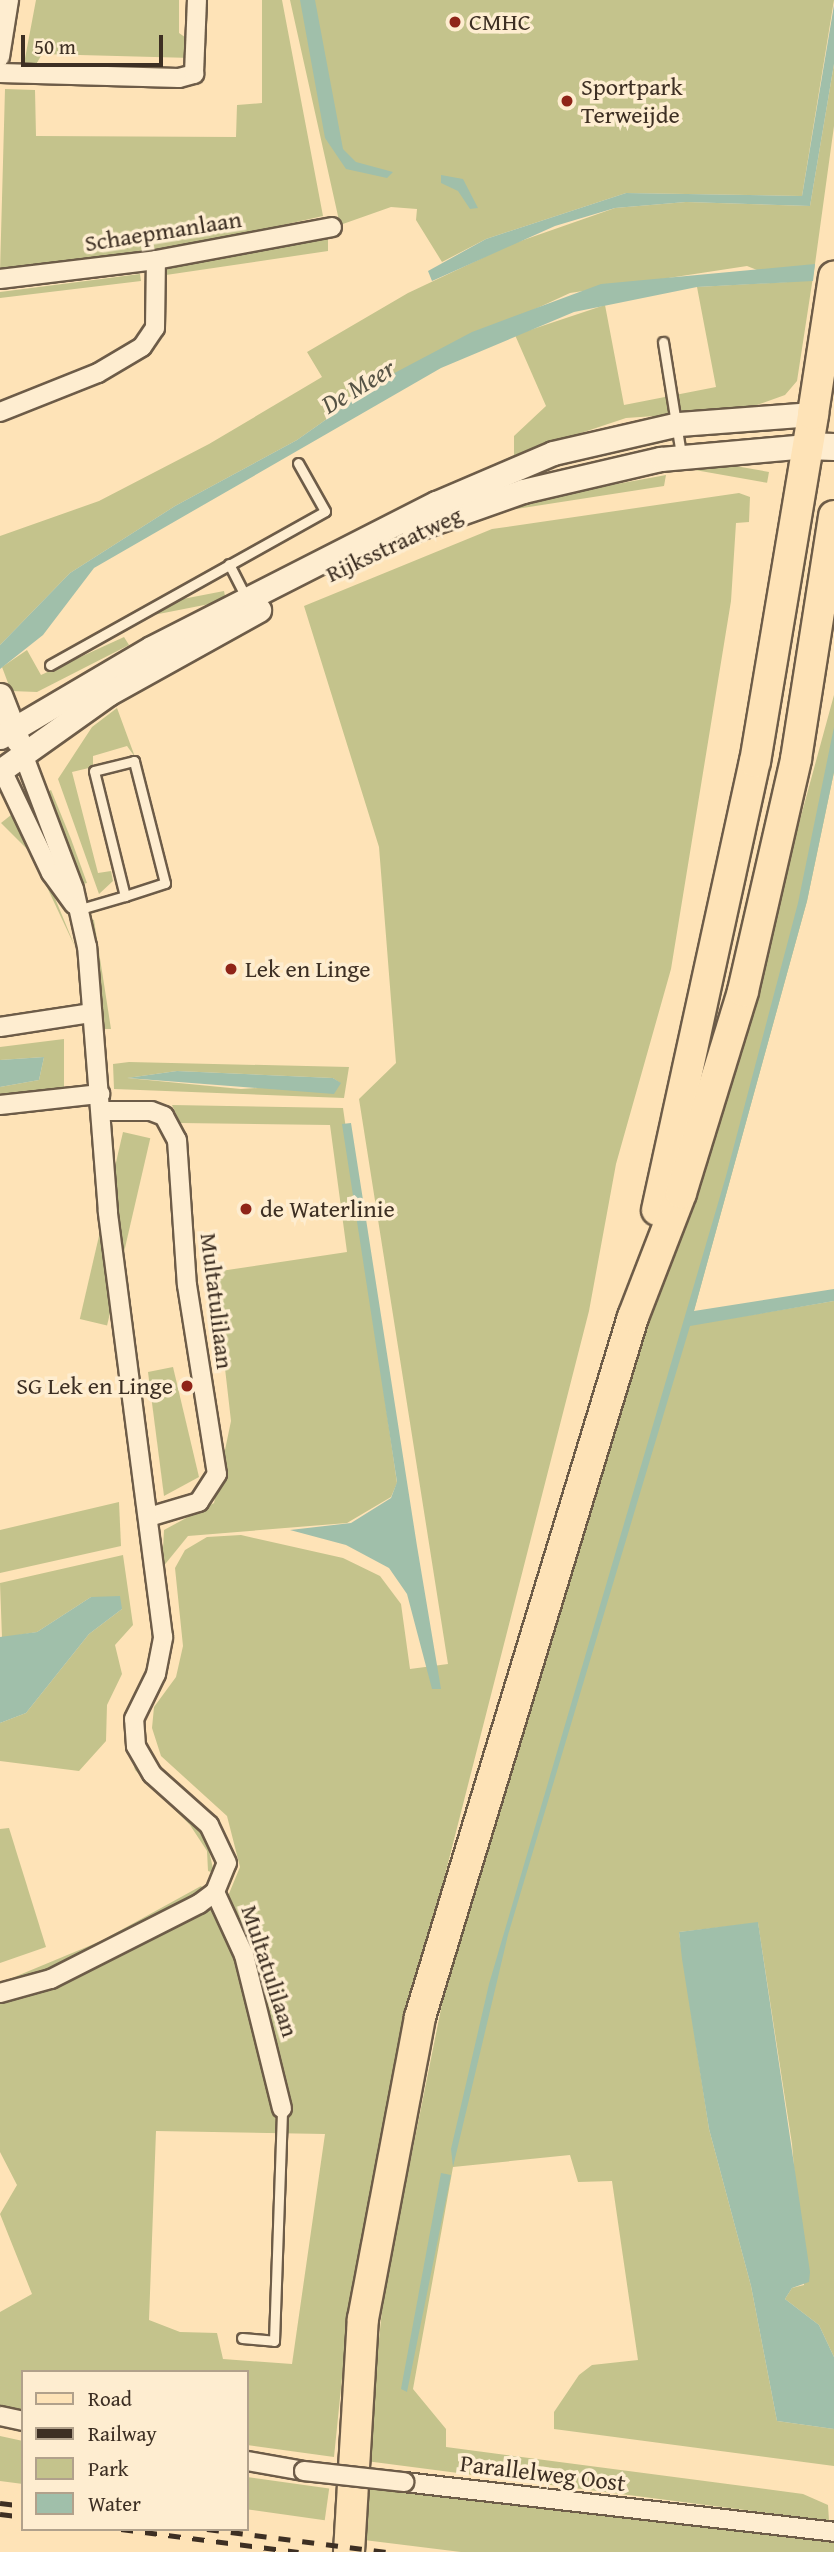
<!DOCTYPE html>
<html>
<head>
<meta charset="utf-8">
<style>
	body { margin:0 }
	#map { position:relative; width:834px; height:2552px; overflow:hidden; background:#fee3b7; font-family:"Gentium Book Plus",serif }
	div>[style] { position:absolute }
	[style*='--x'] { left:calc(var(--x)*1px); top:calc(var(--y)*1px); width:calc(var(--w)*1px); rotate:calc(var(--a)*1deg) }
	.green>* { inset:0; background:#c4c38c; transform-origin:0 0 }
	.water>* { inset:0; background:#a0bfaa }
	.roads { filter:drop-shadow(2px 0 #6d5c48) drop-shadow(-2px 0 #6d5c48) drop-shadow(0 2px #6d5c48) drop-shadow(0 -2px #6d5c48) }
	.service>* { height:9px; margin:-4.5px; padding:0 4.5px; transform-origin:4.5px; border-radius:4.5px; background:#feedd0 }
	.minor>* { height:18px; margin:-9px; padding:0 9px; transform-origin:9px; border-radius:9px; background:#feedd0 }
	.tertiary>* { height:23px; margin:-11.5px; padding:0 11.5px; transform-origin:11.5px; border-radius:11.5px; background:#feedd0 }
	.secondary>* { height:26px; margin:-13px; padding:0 13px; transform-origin:13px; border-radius:13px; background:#feedd0 }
	.primary>* { height:30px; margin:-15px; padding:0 15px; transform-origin:15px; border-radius:15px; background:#fee3b7 }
	.trunk>* { height:30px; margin:-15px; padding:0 15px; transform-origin:15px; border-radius:15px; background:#fee3b7 }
	.rail>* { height:5px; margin-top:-2.5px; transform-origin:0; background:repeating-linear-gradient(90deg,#3d2f23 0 12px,transparent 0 24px) }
	.bridges { filter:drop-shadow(2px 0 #6d5c48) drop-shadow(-2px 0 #6d5c48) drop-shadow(0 2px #6d5c48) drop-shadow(0 -2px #6d5c48) }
	.minor-bridge>* { height:18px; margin:-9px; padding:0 9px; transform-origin:9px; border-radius:9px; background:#feedd0 }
	.dots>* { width:19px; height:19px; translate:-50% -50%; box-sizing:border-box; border:4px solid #feedd0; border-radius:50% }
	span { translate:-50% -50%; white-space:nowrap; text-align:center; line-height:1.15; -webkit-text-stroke:7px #feedd0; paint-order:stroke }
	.poi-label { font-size:24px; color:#3d2f23 }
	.left { translate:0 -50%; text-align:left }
	.right { translate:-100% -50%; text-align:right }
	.street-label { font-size:24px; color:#3d2f23 }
	.water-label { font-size:26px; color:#565345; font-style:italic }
	.legend { position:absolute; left:21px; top:2370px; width:228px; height:161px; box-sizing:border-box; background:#feedd0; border:2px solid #b1a18b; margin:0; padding:9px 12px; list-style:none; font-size:21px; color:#3d2f23 }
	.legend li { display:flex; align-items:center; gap:14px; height:35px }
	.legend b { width:35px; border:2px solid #b1a18b }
	.scale { position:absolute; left:21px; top:35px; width:142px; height:32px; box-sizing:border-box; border:4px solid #3d2f23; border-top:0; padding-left:9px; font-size:21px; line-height:24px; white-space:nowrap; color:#3d2f23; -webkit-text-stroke:5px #feedd0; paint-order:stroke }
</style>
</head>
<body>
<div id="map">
	<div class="green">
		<i style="clip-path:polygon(36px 0,179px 0,179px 33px,192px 42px,192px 58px,42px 54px,34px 68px,23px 69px)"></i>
		<i style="clip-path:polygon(262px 0,282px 0,323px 216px,208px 242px,0 272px,5px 89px,35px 90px,36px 136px,236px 137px,237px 105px,262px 103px)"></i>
		<i style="clip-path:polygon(290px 0,834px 0,802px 196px,626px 193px,486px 239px,442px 262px,416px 220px,417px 209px,391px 207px,340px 225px)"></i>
		<i style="clip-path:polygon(834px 64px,834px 126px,815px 264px,797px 381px,785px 395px,743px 410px,626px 418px,515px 455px,517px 461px,334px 543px,514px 455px,514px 436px,546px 406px,515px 335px,605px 305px,624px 405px,716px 387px,697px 287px,788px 282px,747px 266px,570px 293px,385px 378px,297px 440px,175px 506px,70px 573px,0 645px,0 536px,99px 501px,209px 444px,322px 377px,307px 352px,408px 293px,512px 244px,615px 208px,686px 202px,810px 206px)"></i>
		<i style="clip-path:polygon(328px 234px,328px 251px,166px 275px,164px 266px)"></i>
		<i style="clip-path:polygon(140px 274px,141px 281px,0 298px,0 292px)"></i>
		<i style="left:769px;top:472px;width:11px;height:79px;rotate:100deg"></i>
		<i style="clip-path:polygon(666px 475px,664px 486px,484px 514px,486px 508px)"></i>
		<i style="clip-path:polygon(evenodd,739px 493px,750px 497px,749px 522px,736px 523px,731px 601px,671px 969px,616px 1164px,589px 1311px,398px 2059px,349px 2309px,334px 2457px,247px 2445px,247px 2372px,23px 2372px,23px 2411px,0 2407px,0 2312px,32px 2294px,0 2214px,17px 2185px,0 2152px,0 2001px,64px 1983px,214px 1908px,228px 1896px,240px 1867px,227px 1816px,161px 1756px,152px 1728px,154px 1707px,176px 1677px,183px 1646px,175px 1568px,185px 1550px,207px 1537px,241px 1535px,343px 1558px,380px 1576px,401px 1604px,410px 1669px,448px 1664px,359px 1099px,396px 1063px,379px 847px,304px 606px,492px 529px,739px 493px,156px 2131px,325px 2134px,292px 2364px,223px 2359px,217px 2333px,180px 2332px,149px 2320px,156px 2131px)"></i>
		<i style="left:224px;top:591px;width:10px;height:79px;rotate:79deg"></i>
		<i style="clip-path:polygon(124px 637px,129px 645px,37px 692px,11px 691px,2px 667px,27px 650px,41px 675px)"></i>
		<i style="clip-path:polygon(834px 695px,834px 772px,807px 901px,690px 1325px,834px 1301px,834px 2357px,819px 2325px,785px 2299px,792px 2288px,804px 2285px,792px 2144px,758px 1923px,679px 1932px,709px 2129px,751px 2286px,777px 2421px,834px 2429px,834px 2466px,554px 2429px,554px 2412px,579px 2375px,592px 2365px,638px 2360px,612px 2181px,578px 2182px,570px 2155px,453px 2167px,413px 2389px,446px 2429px,446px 2447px,803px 2494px,828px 2505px,829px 2521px,366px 2461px,384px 2292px,449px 1969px,634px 1339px,696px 1201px)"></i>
		<i style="clip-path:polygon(117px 708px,135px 757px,127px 746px,93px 756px,93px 767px,72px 772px,98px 873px,111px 871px,113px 881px,99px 894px,58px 779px,92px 727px)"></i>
		<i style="clip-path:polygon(51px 790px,71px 839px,87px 883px,79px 885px,44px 794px)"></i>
		<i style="clip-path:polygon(11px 815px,35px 850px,76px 949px,31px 853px,1px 823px)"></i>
		<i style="clip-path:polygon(87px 918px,94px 920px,111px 1029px,102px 1029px)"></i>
		<i style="clip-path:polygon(64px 1039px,64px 1090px,0 1099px,0 1087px,39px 1080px,44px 1057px,0 1060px,0 1047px)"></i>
		<i style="clip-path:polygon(evenodd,113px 1064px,129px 1062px,349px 1067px,344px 1098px,114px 1089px,113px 1064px,177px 1071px,333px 1078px,340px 1083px,241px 1089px,127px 1078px,177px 1071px)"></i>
		<i style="clip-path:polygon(172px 1105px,343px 1108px,397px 1483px,391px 1497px,347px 1523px,188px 1536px,162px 1568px,164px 1530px,214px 1503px,231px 1421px,214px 1272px,347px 1252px,330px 1125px,180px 1123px)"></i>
		<i style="left:123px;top:1132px;width:28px;height:192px;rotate:13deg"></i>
		<i style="clip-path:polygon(173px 1367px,199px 1477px,164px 1496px,148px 1372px)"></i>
		<i style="clip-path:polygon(119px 1502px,121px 1546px,0 1573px,0 1530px)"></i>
		<i style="clip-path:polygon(123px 1555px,133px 1625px,115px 1645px,122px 1674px,107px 1705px,106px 1741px,79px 1771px,0 1761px,0 1723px,26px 1713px,89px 1634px,122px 1609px,91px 1597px,37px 1632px,2px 1638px,0 1583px)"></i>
		<i style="clip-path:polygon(127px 1741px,138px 1767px,205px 1833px,214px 1873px,208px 1871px,207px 1851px,190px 1825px,135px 1770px)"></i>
		<i style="clip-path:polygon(9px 1828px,46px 1947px,0 1963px,0 1829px)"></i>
		<i style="clip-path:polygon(201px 1886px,204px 1889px,184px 1903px,53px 1968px,0 1983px,101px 1941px)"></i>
		<i style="clip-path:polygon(0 2436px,23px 2441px,23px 2484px,0 2481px)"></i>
		<i style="left:247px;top:2477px;width:83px;height:32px;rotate:8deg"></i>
		<i style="clip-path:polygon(364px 2482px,834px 2542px,834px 2552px,461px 2552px,364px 2540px)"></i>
	</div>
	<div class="water">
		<i style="clip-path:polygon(300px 0,315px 0,343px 149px,356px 162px,393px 172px,387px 178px,346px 169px,325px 138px)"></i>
		<i style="clip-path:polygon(834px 5px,834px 64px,810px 206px,686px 202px,615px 208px,555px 226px,432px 281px,428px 271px,486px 239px,626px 193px,802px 196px)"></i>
		<i style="clip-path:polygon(441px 175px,463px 179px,478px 208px,470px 209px,458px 191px,441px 183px)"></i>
		<i style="clip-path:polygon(815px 264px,813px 281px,697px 287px,574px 312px,441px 368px,94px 568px,43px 635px,0 669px,0 645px,70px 573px,175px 506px,297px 440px,385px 378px,472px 332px,601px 284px)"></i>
		<i style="clip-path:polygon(834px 727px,834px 772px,807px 901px,694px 1311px,834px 1289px,834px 1301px,690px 1326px,508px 1935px,453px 2167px,451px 2149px,489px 1984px,726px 1176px,798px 903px)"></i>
		<i style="clip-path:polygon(44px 1057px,39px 1080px,0 1087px,0 1060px)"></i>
		<i style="clip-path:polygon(177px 1071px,333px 1078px,341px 1083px,334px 1094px,127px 1078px)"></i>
		<i style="clip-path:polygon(351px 1123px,417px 1546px,441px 1689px,432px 1689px,407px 1594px,389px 1568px,346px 1545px,290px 1530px,351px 1523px,391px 1498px,397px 1482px,342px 1124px)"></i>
		<i style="clip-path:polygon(120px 1596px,122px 1609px,89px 1634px,26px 1713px,0 1723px,0 1637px,37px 1632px,91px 1597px)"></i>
		<i style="clip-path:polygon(758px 1922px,810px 2272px,809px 2282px,792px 2288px,785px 2299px,819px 2325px,834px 2357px,834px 2429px,777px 2421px,751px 2286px,709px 2129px,682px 1959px,679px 1932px)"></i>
		<i style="clip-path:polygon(441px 2173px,451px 2175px,407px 2392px,401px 2389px)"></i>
	</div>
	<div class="roads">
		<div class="service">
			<i style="--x:663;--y:342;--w:114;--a:80.9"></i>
			<i style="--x:229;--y:564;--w:39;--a:63"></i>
			<i style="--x:50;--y:665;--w:315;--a:-29.2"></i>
			<i style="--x:325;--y:511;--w:55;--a:-119.4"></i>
			<i style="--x:77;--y:910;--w:50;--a:-16.3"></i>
			<i style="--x:125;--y:896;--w:42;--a:-18"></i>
			<i style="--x:165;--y:883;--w:126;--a:-104.3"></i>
			<i style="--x:134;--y:761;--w:41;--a:166"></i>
			<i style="--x:94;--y:771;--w:129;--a:76.1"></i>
			<i style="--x:242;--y:2338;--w:32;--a:5"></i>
			<i style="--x:274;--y:2341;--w:233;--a:-88"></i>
		</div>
		<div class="minor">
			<i style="--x:0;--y:57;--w:58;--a:-81"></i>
			<i style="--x:0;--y:73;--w:179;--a:1.6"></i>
			<i style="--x:179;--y:78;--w:16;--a:-15"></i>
			<i style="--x:194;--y:74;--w:74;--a:-87.7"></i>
			<i style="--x:0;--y:279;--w:157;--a:-6.9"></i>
			<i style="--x:156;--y:260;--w:179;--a:-10.6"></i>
			<i style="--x:0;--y:412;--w:105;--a:-21.7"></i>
			<i style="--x:98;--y:373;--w:51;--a:-30.6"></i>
			<i style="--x:142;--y:347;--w:23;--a:-56"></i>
			<i style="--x:155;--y:328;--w:68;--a:-89.2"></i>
			<i style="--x:2;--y:770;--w:114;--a:64.6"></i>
			<i style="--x:51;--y:873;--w:39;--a:54"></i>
			<i style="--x:0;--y:1027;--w:93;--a:-8.7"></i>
			<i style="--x:0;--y:1105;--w:101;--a:-6.3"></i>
			<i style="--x:101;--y:1111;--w:50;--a:0"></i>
			<i style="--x:151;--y:1111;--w:14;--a:21"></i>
			<i style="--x:164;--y:1116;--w:27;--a:62"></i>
			<i style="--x:177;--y:1140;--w:145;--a:86.1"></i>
			<i style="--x:187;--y:1285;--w:191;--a:81"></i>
			<i style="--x:217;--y:1474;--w:33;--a:123"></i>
			<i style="--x:199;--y:1502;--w:52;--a:163.3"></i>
			<i style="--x:215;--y:1892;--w:69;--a:65.3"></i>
			<i style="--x:244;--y:1955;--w:158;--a:76.1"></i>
			<i style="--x:0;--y:1993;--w:53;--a:-15.4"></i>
			<i style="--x:51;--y:1979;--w:166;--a:-26.9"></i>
			<i style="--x:199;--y:1904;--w:20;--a:-37"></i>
			<i style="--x:215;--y:1892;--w:31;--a:-68"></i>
			<i style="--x:227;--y:1863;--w:42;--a:-115.3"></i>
			<i style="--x:209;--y:1825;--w:76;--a:-138.2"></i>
			<i style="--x:152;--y:1774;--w:32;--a:-120"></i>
			<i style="--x:136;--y:1746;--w:27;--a:-94"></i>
			<i style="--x:134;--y:1719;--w:50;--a:-63.9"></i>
			<i style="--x:156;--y:1674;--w:38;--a:-79"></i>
			<i style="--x:163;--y:1637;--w:429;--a:-97.4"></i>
			<i style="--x:108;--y:1212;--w:266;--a:-94.5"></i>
			<i style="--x:87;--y:947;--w:59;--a:-102.6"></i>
			<i style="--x:74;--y:889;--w:144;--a:-110.7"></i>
			<i style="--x:0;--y:2416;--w:24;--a:12"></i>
			<i style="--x:247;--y:2461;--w:58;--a:10"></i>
			<i style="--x:404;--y:2482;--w:433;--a:6.6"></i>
		</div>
		<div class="tertiary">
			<i style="--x:413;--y:530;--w:117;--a:-19.5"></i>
			<i style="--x:523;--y:491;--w:142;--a:-13.1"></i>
			<i style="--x:661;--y:459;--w:146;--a:-5.1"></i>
			<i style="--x:0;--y:695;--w:49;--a:68.6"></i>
			<i style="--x:0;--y:737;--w:175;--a:-30.5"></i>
			<i style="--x:151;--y:648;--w:320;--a:-27"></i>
			<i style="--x:436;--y:503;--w:127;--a:-23.1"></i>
			<i style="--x:553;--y:453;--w:129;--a:-13"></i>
			<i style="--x:679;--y:424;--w:134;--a:-4.3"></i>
			<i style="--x:0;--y:771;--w:133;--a:-35.5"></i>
			<i style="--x:108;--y:694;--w:173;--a:-29.1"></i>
		</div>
		<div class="secondary">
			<i style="--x:806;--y:446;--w:28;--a:2"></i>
		</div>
		<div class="primary">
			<i style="--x:657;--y:1210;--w:459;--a:-77.7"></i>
			<i style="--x:755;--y:762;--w:353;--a:-80.5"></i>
			<i style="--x:349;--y:2552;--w:233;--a:-86.6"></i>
			<i style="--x:363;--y:2319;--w:307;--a:-79.3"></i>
			<i style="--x:420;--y:2017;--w:732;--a:-73.08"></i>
			<i style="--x:633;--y:1317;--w:133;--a:-68.8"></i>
			<i style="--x:681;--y:1193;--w:211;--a:-72.9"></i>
			<i style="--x:743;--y:991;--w:238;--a:-77.1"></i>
			<i style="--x:796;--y:759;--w:246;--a:-81.1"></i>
		</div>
		<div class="trunk">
			<i style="--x:813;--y:414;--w:139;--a:-81.3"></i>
		</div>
	</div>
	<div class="rail">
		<i style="--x:0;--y:2503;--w:23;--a:7"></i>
		<i style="--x:0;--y:2514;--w:23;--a:7"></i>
		<i style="--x:121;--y:2529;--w:179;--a:7.4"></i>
		<i style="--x:207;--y:2529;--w:181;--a:7.3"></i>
	</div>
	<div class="bridges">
		<div class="minor-bridge">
			<i style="--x:304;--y:2471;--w:101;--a:6.3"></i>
		</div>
	</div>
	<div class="dots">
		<i style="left:455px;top:22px;background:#8f2418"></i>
		<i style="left:567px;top:101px;background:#8f2418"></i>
		<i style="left:231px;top:969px;background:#8f2418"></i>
		<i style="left:246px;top:1209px;background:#8f2418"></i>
		<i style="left:187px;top:1386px;background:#8f2418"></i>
	</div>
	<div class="poi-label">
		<span class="left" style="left:469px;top:22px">CMHC</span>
		<span class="left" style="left:581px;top:101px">Sportpark<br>Terweijde</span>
		<span class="left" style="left:245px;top:969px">Lek en Linge</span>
		<span class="left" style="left:260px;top:1209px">de Waterlinie</span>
		<span class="right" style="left:173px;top:1386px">SG Lek en Linge</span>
	</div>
	<div class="street-label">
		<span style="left:163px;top:231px;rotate:-9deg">Schaepmanlaan</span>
		<span style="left:394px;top:544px;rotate:-25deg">Rijksstraatweg</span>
		<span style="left:217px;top:1301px;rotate:83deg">Multatulilaan</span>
		<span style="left:270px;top:1971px;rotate:72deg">Multatulilaan</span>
		<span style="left:543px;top:2473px;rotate:7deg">Parallelweg Oost</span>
	</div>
	<div class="water-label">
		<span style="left:358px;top:386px;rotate:-31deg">De Meer</span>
	</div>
	<ul class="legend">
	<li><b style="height:9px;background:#fee3b7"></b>Road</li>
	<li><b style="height:9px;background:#3d2f23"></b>Railway</li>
	<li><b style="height:19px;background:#c4c38c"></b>Park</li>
	<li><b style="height:19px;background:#a0bfaa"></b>Water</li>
	</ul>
	<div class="scale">50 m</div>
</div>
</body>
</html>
